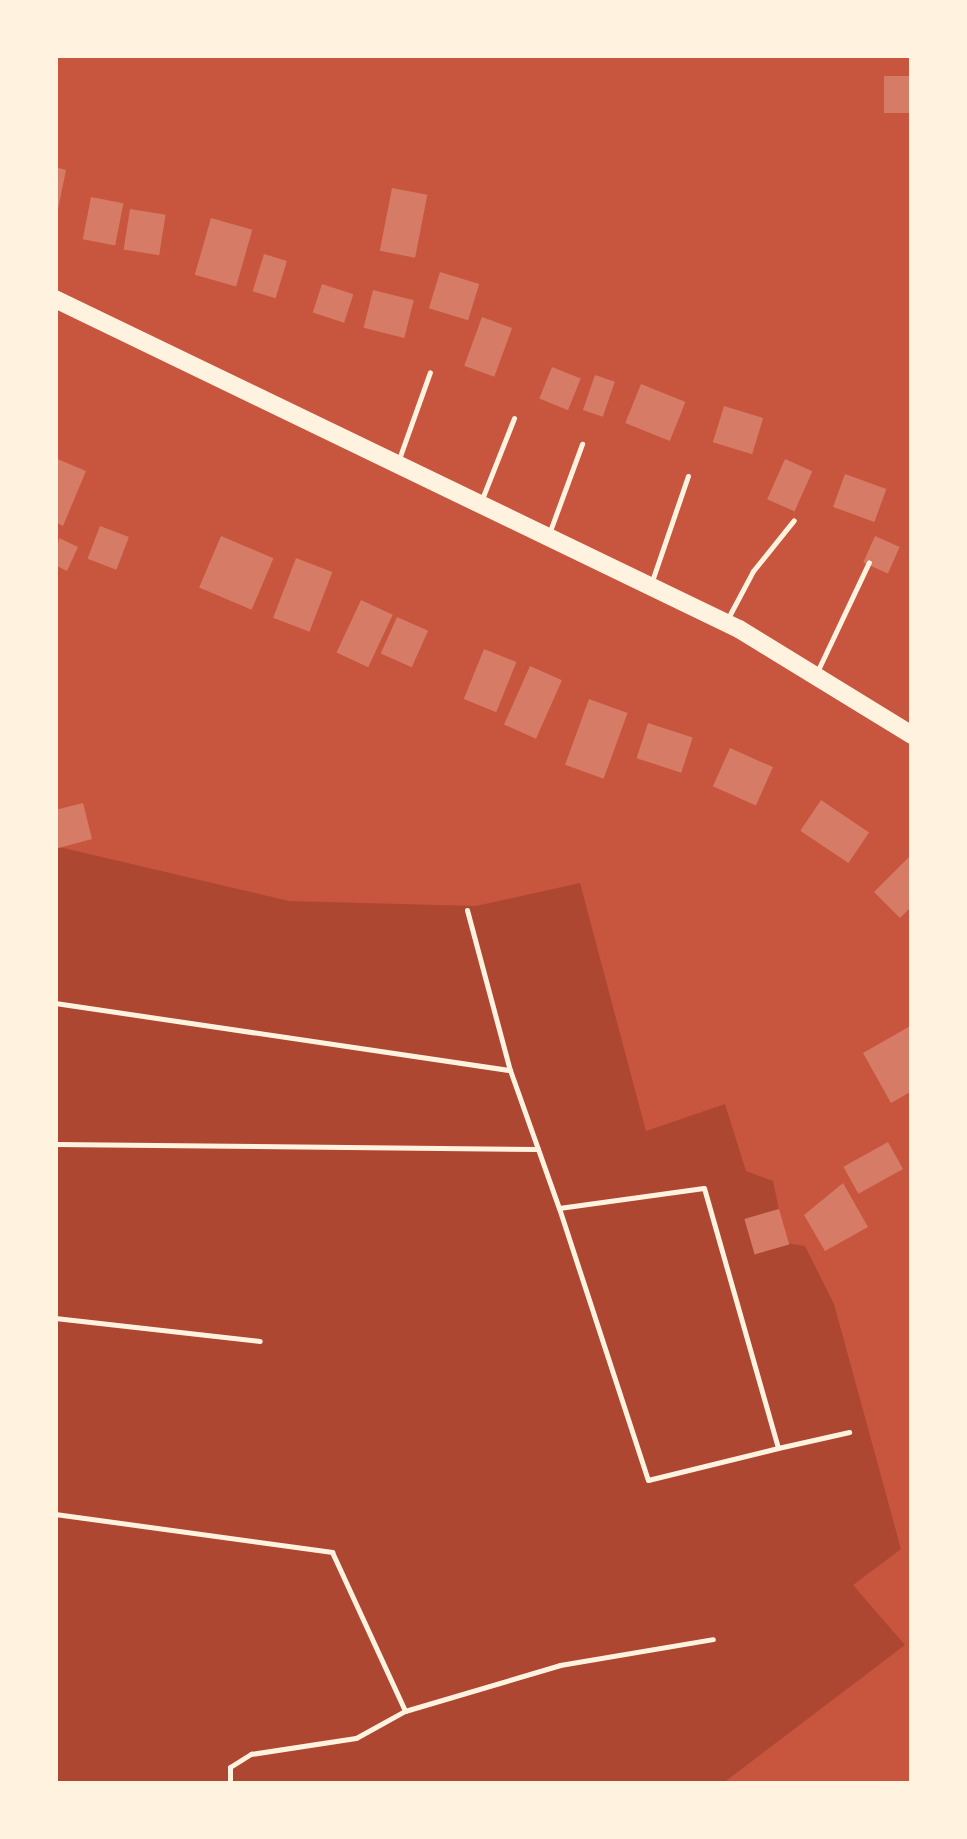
<!DOCTYPE html>
<html>
<head>
<meta charset="utf-8">
<style>
	body { margin:0 }
	#map { position:relative; width:967px; height:1839px; overflow:hidden; background:#c8553d; font-family:"DejaVu Sans",sans-serif }
	div>[style] { position:absolute }
	[style*='--x'] { left:calc(var(--x)*1px); top:calc(var(--y)*1px); width:calc(var(--w)*1px); rotate:calc(var(--a)*1deg) }
	.green>* { inset:0; background:#ae4732 }
	.building>* { inset:0; background:#d67c66; transform-origin:0 0 }
	.service>* { height:5px; margin:-2.5px; padding:0 2.5px; transform-origin:2.5px; border-radius:2.5px; background:#fff3e0 }
	.primary>* { height:18px; margin:-9px; padding:0 9px; transform-origin:9px; border-radius:9px; background:#fff3e0 }
	span { translate:-50% -50%; white-space:nowrap; text-align:center; line-height:1.15; -webkit-text-stroke:9px #fff3e0; paint-order:stroke }
	.frame { position:absolute; inset:0; border:58px solid #fff3e0; pointer-events:none }
</style>
</head>
<body>
<div id="map">
	<div class="green">
		<i style="clip-path:polygon(55px 846px,289px 901px,476px 906px,580px 883px,646px 1131px,725px 1104px,746px 1171px,773px 1181px,786px 1243px,805px 1246px,834px 1304px,901px 1549px,853px 1585px,905px 1645px,722px 1784px,55px 1784px)"></i>
	</div>
	<div class="building">
		<i style="left:912px;top:76px;width:37px;height:28px;rotate:90deg"></i>
		<i style="clip-path:polygon(55px 167px,66px 170px,57px 214px,55px 214px)"></i>
		<i style="left:392px;top:188px;width:36px;height:64px;rotate:11deg"></i>
		<i style="left:91px;top:197px;width:33px;height:43px;rotate:11deg"></i>
		<i style="left:130px;top:209px;width:36px;height:41px;rotate:9deg"></i>
		<i style="left:211px;top:218px;width:43px;height:59px;rotate:16deg"></i>
		<i style="left:264px;top:254px;width:24px;height:39px;rotate:17deg"></i>
		<i style="left:440px;top:272px;width:41px;height:38px;rotate:17deg"></i>
		<i style="left:322px;top:284px;width:33px;height:30px;rotate:18deg"></i>
		<i style="left:373px;top:290px;width:42px;height:39px;rotate:14deg"></i>
		<i style="left:482px;top:317px;width:32px;height:52px;rotate:20deg"></i>
		<i style="left:552px;top:367px;width:31px;height:34px;rotate:22deg"></i>
		<i style="left:595px;top:375px;width:21px;height:37px;rotate:19deg"></i>
		<i style="left:641px;top:384px;width:48px;height:42px;rotate:22deg"></i>
		<i style="left:724px;top:406px;width:41px;height:38px;rotate:17deg"></i>
		<i style="clip-path:polygon(55px 458px,86px 471px,63px 526px,55px 522px)"></i>
		<i style="left:785px;top:459px;width:30px;height:44px;rotate:24deg"></i>
		<i style="left:845px;top:474px;width:44px;height:35px;rotate:20deg"></i>
		<i style="left:100px;top:526px;width:31px;height:35px;rotate:21deg"></i>
		<i style="left:221px;top:536px;width:57px;height:56px;rotate:23deg"></i>
		<i style="left:875px;top:536px;width:27px;height:29px;rotate:24deg"></i>
		<i style="clip-path:polygon(59px 538px,78px 547px,67px 571px,55px 565px)"></i>
		<i style="left:296px;top:558px;width:39px;height:64px;rotate:21deg"></i>
		<i style="left:361px;top:600px;width:35px;height:58px;rotate:25deg"></i>
		<i style="left:397px;top:617px;width:34px;height:40px;rotate:24deg"></i>
		<i style="left:484px;top:649px;width:35px;height:54px;rotate:22deg"></i>
		<i style="left:530px;top:666px;width:35px;height:64px;rotate:24deg"></i>
		<i style="left:589px;top:699px;width:41px;height:70px;rotate:20deg"></i>
		<i style="left:648px;top:723px;width:47px;height:37px;rotate:18deg"></i>
		<i style="left:730px;top:748px;width:47px;height:42px;rotate:24deg"></i>
		<i style="left:821px;top:800px;width:58px;height:37px;rotate:34deg"></i>
		<i style="clip-path:polygon(83px 803px,92px 839px,55px 849px,55px 810px)"></i>
		<i style="clip-path:polygon(912px 854px,912px 906px,900px 918px,874px 892px)"></i>
		<i style="clip-path:polygon(912px 1025px,912px 1091px,891px 1103px,863px 1053px)"></i>
		<i style="left:888px;top:1142px;width:31px;height:51px;rotate:61deg"></i>
		<i style="clip-path:polygon(843px 1183px,868px 1227px,825px 1251px,804px 1215px)"></i>
		<i style="left:779px;top:1209px;width:37px;height:36px;rotate:74deg"></i>
	</div>
	<div class="service">
		<i style="--x:399;--y:459;--w:92;--a:-70.4"></i>
		<i style="--x:482;--y:499;--w:87;--a:-68.4"></i>
		<i style="--x:550;--y:531;--w:93;--a:-69.8"></i>
		<i style="--x:652;--y:581;--w:111;--a:-71.1"></i>
		<i style="--x:727;--y:620;--w:55;--a:-62"></i>
		<i style="--x:753;--y:571;--w:65;--a:-51.2"></i>
		<i style="--x:818;--y:670;--w:119;--a:-64.7"></i>
		<i style="--x:467;--y:910;--w:166;--a:75"></i>
		<i style="--x:55;--y:1003;--w:460;--a:8.4"></i>
		<i style="--x:510;--y:1070;--w:146;--a:70.5"></i>
		<i style="--x:559;--y:1208;--w:146;--a:-7.9"></i>
		<i style="--x:704;--y:1188;--w:270;--a:74.1"></i>
		<i style="--x:778;--y:1448;--w:73;--a:-12.7"></i>
		<i style="--x:55;--y:1144;--w:483;--a:0.6"></i>
		<i style="--x:559;--y:1208;--w:286;--a:71.9"></i>
		<i style="--x:648;--y:1480;--w:134;--a:-13.8"></i>
		<i style="--x:55;--y:1318;--w:206;--a:6.4"></i>
		<i style="--x:55;--y:1514;--w:280;--a:7.8"></i>
		<i style="--x:332;--y:1552;--w:175;--a:65.3"></i>
		<i style="--x:230;--y:1784;--w:17;--a:-90"></i>
		<i style="--x:230;--y:1767;--w:25;--a:-32"></i>
		<i style="--x:251;--y:1754;--w:106;--a:-8.7"></i>
		<i style="--x:356;--y:1738;--w:56;--a:-28.9"></i>
		<i style="--x:405;--y:1711;--w:162;--a:-16.5"></i>
		<i style="--x:560;--y:1665;--w:155;--a:-9.6"></i>
	</div>
	<div class="primary">
		<i style="--x:55;--y:299;--w:759;--a:25.76"></i>
		<i style="--x:739;--y:629;--w:203;--a:31.5"></i>
	</div>
	<div class="frame"></div>
</div>
</body>
</html>
